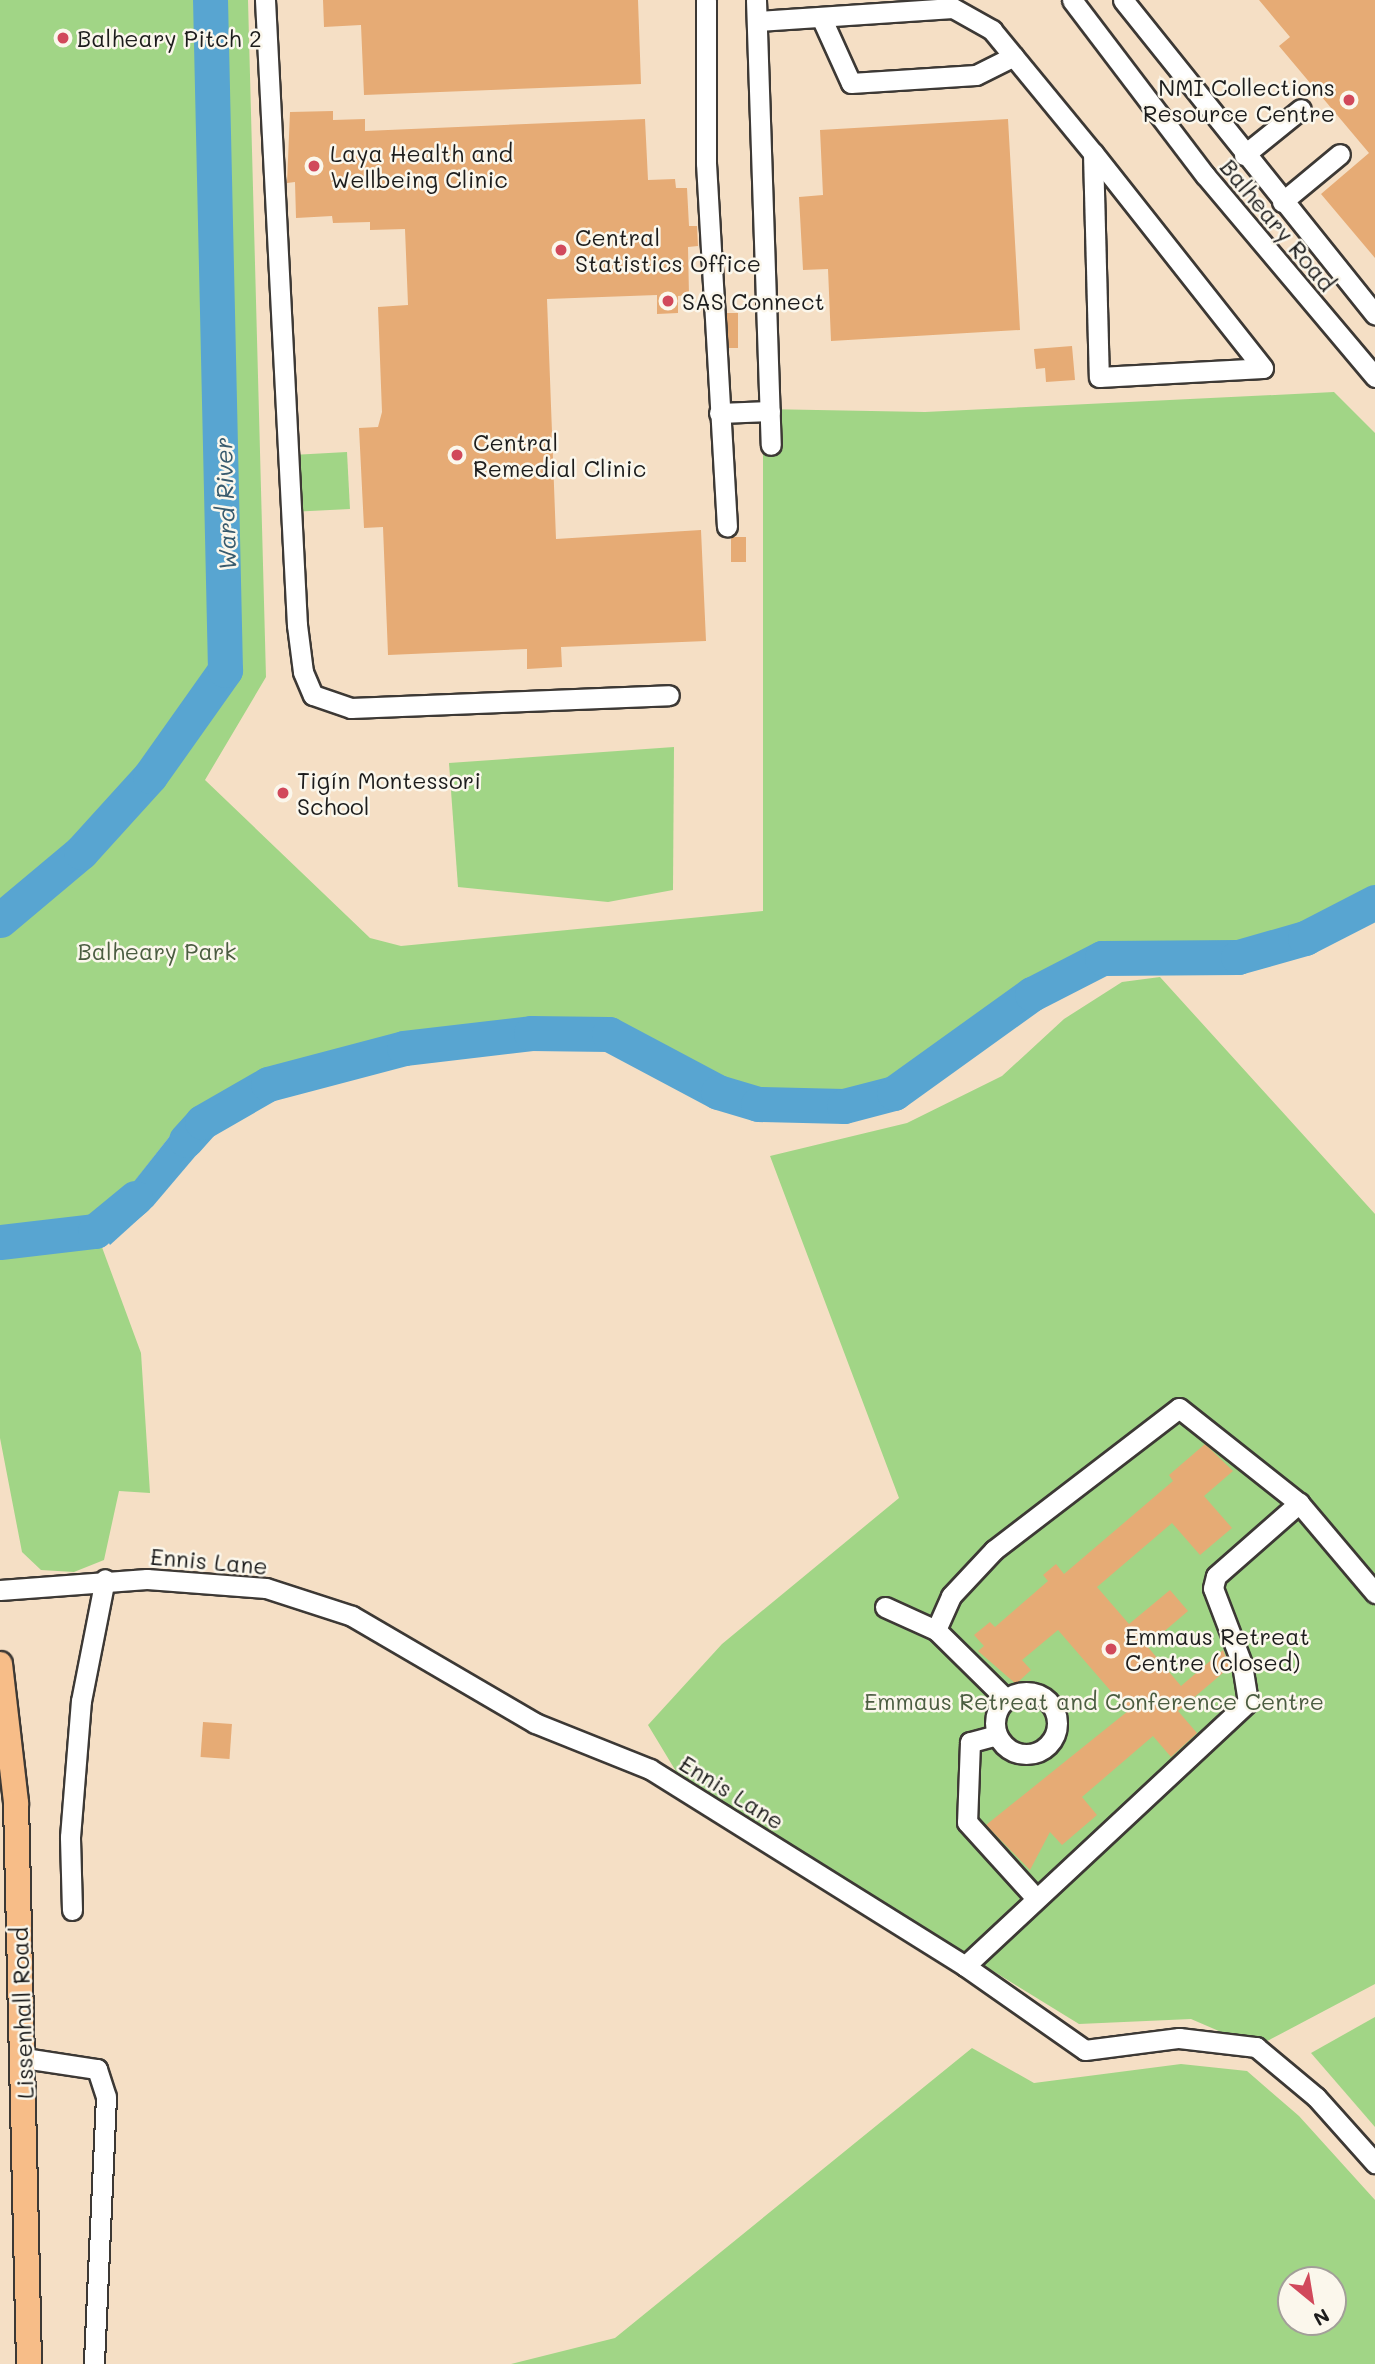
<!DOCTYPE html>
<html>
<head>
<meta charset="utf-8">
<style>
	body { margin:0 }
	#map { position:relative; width:1375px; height:2364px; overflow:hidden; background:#f5dfc5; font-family:Mali,sans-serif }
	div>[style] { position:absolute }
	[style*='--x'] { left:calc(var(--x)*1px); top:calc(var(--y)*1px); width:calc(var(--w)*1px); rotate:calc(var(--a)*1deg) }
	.green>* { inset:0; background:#a1d586; transform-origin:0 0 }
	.water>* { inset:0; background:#58a5d1 }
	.river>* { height:35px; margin:-17.5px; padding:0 17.5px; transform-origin:17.5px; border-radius:17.5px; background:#58a5d1 }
	.building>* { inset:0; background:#e6ab75; transform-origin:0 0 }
	.roads { filter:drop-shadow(2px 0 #3d3935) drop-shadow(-2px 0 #3d3935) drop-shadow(0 2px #3d3935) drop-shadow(0 -2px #3d3935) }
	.minor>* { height:19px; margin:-9.5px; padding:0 9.5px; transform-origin:9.5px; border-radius:9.5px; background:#fff }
	.minor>.ring { margin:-9.5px; padding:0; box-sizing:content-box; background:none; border:19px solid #fff; border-radius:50% }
	.major>* { height:24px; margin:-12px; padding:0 12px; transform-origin:12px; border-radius:12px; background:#f7bd88 }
	.dots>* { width:19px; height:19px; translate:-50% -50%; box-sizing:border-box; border:4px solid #fbf7ec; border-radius:50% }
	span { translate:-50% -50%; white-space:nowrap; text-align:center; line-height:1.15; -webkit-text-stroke:5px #fbf7ec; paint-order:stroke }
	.poi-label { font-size:23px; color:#1c1c1c }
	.left { translate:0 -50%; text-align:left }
	.right { translate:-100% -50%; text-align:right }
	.street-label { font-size:23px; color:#1c1c1c }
	.park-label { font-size:23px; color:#4b5d41 }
	.water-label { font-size:24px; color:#375a6d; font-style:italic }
	.north { position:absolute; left:1277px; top:2266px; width:70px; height:70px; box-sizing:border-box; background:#fbf7ec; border:2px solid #a29f99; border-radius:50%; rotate:150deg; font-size:19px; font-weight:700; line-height:28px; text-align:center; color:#1c1c1c }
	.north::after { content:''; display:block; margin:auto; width:24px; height:32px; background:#d1495b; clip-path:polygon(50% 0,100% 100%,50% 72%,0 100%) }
</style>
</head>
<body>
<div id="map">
	<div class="green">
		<i style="clip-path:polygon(0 0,248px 0,266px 677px,205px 780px,370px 938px,401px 946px,763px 911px,763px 409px,925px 412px,1334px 392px,1375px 433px,1375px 891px,1267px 941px,1193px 952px,1138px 946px,1101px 953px,1048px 973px,905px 1082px,814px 1098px,782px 1098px,701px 1069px,654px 1040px,615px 1026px,544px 1021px,388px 1043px,237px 1087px,177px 1127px,96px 1231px,141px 1353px,150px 1493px,119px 1491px,104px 1560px,74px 1572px,41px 1570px,22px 1552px,0 1438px)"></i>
		<i style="left:347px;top:452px;width:57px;height:55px;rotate:87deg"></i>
		<i style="clip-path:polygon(674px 747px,673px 890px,608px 902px,458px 887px,449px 763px)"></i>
		<i style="clip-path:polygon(1160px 977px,1375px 1214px,1375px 1984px,1256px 2047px,1191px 2019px,1079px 2024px,680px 1778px,648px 1725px,722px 1644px,899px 1498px,770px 1156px,907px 1123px,1002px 1076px,1064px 1019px,1122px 982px)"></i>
		<i style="clip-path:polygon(1375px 2017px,1375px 2127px,1311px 2053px)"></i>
		<i style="clip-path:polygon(evenodd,972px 2048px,1034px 2083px,1181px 2064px,1247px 2071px,1299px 2116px,1375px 2200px,1375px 2364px,511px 2364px,615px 2338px,972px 2048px,1291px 2280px,1333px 2280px,1333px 2322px,1291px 2322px,1291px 2280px)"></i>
	</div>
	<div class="water">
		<i style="clip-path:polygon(217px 1100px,226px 1120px,153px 1206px,110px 1245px,99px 1226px,177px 1127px)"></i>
	</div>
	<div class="river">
		<i style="--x:0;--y:920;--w:106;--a:-40"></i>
		<i style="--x:81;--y:852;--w:103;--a:-47.8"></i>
		<i style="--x:150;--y:776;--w:130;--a:-54.7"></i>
		<i style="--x:225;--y:670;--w:670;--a:-91.28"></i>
		<i style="--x:186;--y:1140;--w:24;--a:-48"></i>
		<i style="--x:202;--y:1122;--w:76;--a:-29.9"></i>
		<i style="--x:268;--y:1084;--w:141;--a:-14.8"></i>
		<i style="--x:404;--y:1048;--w:128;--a:-6.7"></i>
		<i style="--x:531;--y:1033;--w:78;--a:0.7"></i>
		<i style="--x:609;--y:1034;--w:123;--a:28"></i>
		<i style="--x:718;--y:1092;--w:42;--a:16.7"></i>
		<i style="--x:758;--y:1104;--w:86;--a:1.3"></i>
		<i style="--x:844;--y:1106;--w:52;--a:-14.6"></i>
		<i style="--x:894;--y:1093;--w:170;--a:-35.7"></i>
		<i style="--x:1032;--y:994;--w:79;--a:-27.2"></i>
		<i style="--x:1102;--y:958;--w:136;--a:-0.4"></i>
		<i style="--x:1238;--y:957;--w:70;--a:-15.8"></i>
		<i style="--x:1305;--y:938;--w:79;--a:-27.2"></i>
		<i style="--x:0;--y:1242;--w:96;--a:-6.6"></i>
		<i style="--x:95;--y:1231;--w:52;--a:-39.5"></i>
	</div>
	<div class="building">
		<i style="clip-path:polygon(323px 0,638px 0,641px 84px,364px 95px,361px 25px,324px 27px)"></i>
		<i style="clip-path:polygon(1259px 0,1375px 0,1375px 258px,1321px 194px,1369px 153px,1279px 46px,1290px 37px)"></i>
		<i style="clip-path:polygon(333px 111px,333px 120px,365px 119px,365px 131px,645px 119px,648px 180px,675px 179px,676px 188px,687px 188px,689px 226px,697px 226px,698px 246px,688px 247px,689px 295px,678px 296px,678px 313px,657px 314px,657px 295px,547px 299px,556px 539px,701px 530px,706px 641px,561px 647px,562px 667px,527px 669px,527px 649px,388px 655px,383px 527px,364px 528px,359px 428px,378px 427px,382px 412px,378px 307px,408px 305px,405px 229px,370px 230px,370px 222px,333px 223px,332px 216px,296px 218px,295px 182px,287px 183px,290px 112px)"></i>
		<i style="clip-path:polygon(1008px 119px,1020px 330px,831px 341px,828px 269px,803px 270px,799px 197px,823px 195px,820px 130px)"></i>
		<i style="left:727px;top:313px;width:11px;height:35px"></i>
		<i style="clip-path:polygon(1072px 346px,1075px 380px,1046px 382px,1045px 368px,1036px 369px,1034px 349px)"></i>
		<i style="left:731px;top:537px;width:15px;height:25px"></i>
		<i style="clip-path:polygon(1205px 1444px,1233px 1471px,1204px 1496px,1232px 1528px,1200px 1555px,1172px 1523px,1097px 1587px,1129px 1624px,1170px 1590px,1188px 1611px,1147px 1646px,1181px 1686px,1223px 1650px,1230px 1667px,1178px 1711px,1197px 1733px,1171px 1757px,1153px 1736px,1082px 1797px,1097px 1815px,1062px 1845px,1050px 1832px,1030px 1870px,986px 1825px,1128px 1711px,1058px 1630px,1022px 1660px,1031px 1670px,1016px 1684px,978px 1651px,984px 1646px,974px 1635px,990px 1622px,995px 1627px,1048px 1581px,1043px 1575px,1056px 1564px,1064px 1574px,1173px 1481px,1169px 1475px)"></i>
		<i style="left:203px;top:1722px;width:29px;height:35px;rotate:4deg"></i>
	</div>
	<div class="roads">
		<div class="minor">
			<i style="--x:265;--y:0;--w:626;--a:87.07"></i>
			<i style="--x:297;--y:625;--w:47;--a:82.7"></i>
			<i style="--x:303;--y:672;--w:25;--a:67"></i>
			<i style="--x:313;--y:695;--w:40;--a:18.9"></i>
			<i style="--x:351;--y:708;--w:318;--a:-2.3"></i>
			<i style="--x:706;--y:0;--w:163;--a:90"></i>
			<i style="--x:706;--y:163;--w:364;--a:86.7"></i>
			<i style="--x:756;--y:0;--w:445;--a:88.1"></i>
			<i style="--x:1072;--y:0;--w:220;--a:52.8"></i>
			<i style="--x:1205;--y:175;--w:264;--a:49.9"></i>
			<i style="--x:1123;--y:0;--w:403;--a:51.3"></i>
			<i style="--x:821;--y:17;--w:72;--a:65.6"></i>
			<i style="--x:851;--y:83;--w:125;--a:-3.7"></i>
			<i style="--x:976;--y:75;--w:42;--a:-26.6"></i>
			<i style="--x:758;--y:21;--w:195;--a:-3.8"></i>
			<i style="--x:953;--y:8;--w:45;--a:29.4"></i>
			<i style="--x:992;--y:30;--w:159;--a:50.6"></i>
			<i style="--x:1093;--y:153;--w:224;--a:88.5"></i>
			<i style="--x:1099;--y:377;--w:164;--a:-3.1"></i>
			<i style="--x:1263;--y:368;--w:274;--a:-128.3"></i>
			<i style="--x:1244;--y:155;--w:73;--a:-38.9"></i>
			<i style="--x:1282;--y:202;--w:75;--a:-39.6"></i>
			<i style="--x:719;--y:413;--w:51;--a:-2.2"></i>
			<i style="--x:0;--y:1590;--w:147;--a:-4.3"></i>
			<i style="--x:147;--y:1579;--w:119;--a:4.3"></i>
			<i style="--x:266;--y:1588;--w:90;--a:18"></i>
			<i style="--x:352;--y:1616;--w:212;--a:30.3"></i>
			<i style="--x:535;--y:1723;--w:124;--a:21.8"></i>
			<i style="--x:650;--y:1769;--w:372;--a:32"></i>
			<i style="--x:965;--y:1966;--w:146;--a:35"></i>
			<i style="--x:1085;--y:2050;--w:95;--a:-7.3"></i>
			<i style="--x:1179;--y:2038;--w:78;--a:6.7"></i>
			<i style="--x:1256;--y:2047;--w:78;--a:39.8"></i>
			<i style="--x:1316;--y:2097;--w:89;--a:48.2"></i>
			<i style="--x:885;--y:1607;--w:56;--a:24.3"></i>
			<i style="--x:936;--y:1630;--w:98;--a:44.6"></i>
			<i style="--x:936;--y:1630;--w:37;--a:-66"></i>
			<i style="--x:951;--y:1596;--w:63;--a:-46.9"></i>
			<i style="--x:994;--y:1550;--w:233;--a:-37.5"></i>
			<i style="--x:1179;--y:1408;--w:153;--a:38.4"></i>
			<i style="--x:1299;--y:1503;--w:118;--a:49.8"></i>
			<i class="ring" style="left:995px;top:1692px;width:43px;height:43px"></i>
			<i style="--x:997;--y:1735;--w:28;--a:165"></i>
			<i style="--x:970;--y:1742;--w:80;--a:92.1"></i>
			<i style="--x:967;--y:1822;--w:103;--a:47.8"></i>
			<i style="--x:72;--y:1910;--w:73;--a:-91.6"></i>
			<i style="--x:70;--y:1837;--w:136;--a:-85.4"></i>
			<i style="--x:81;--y:1701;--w:124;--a:-78.9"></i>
			<i style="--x:965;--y:1966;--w:387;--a:-43"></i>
			<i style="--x:1248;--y:1702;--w:38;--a:-99"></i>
			<i style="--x:1242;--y:1664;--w:81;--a:-110.9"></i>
			<i style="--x:1213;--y:1588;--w:12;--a:-76"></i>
			<i style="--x:1216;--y:1576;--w:111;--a:-41.3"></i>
			<i style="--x:24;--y:2058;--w:74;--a:8.6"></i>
			<i style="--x:97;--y:2069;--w:29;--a:72"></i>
			<i style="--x:106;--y:2097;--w:267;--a:92.6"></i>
		</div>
		<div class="major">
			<i style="--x:0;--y:1664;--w:140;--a:83.4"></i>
			<i style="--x:16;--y:1803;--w:561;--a:88.67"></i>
		</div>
	</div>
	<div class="dots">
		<i style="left:63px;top:38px;background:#d1495b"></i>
		<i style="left:1349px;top:100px;background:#d1495b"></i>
		<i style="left:314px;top:166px;background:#d1495b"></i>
		<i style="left:561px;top:250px;background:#d1495b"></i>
		<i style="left:668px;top:301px;background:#d1495b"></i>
		<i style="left:457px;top:455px;background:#d1495b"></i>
		<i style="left:283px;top:793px;background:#d1495b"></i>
		<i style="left:1111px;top:1649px;background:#d1495b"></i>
	</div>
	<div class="poi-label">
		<span class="left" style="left:77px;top:38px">Balheary Pitch 2</span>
		<span class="right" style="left:1335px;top:100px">NMI Collections<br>Resource Centre</span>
		<span class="left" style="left:330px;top:166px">Laya Health and<br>Wellbeing Clinic</span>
		<span class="left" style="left:575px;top:250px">Central<br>Statistics Office</span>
		<span class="left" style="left:682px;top:301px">SAS Connect</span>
		<span class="left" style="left:473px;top:455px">Central<br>Remedial Clinic</span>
		<span class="left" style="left:297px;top:793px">Tigín Montessori<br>School</span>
		<span class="left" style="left:1125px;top:1649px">Emmaus Retreat<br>Centre (closed)</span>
	</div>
	<div class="street-label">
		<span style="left:1278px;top:225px;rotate:50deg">Balheary Road</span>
		<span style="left:209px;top:1561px;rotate:5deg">Ennis Lane</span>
		<span style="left:732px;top:1792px;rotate:32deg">Ennis Lane</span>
		<span style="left:22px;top:2013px;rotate:-92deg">Lissenhall Road</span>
	</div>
	<div class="park-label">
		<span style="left:157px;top:951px">Balheary Park</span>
		<span style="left:1094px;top:1701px">Emmaus Retreat and Conference Centre</span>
	</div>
	<div class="water-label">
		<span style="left:225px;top:504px;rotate:-92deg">Ward River</span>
	</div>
	<div class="north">N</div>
</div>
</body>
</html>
